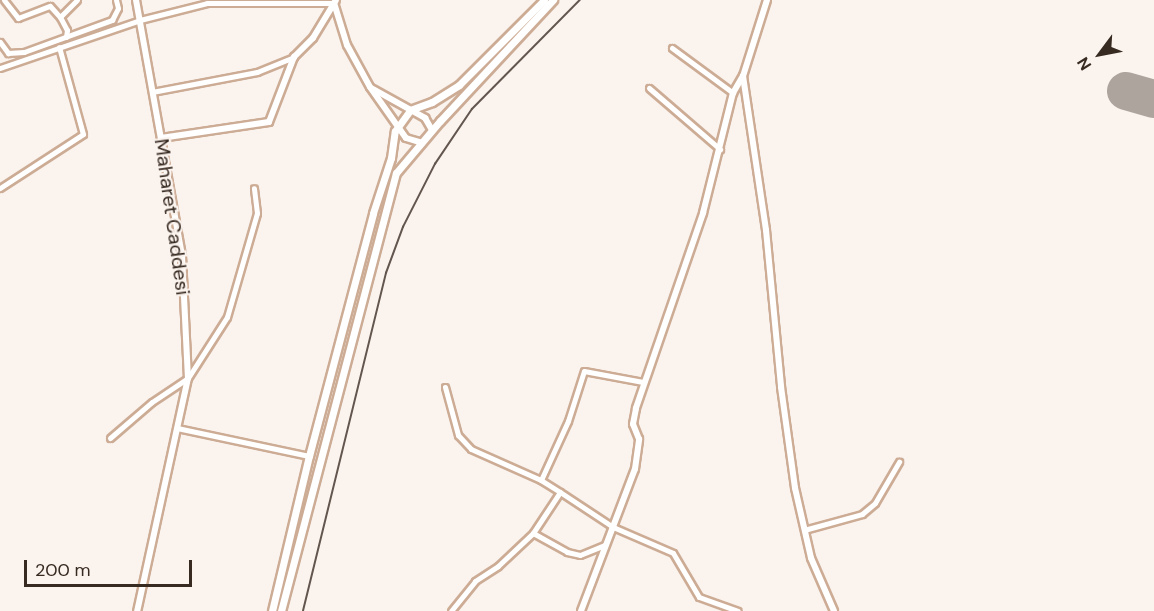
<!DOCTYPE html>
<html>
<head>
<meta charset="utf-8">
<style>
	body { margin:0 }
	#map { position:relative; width:1154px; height:611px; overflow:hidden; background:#faf3ee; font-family:"DM Sans",sans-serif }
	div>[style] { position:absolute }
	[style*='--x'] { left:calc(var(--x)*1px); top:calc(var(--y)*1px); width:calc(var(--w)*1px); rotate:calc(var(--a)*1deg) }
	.runway>* { height:38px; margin:-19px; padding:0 19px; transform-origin:19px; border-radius:19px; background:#aea49e }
	.roads { filter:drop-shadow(2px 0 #cdac95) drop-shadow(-2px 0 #cdac95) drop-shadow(0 2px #cdac95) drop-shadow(0 -2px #cdac95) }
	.minor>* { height:5px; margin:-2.5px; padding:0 2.5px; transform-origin:2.5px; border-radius:2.5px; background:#fff }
	.tertiary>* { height:6px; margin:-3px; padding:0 3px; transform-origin:3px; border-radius:3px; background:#fff }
	.secondary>* { height:7px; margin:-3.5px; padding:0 3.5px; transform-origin:3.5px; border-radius:3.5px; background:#fff }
	.rail>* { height:1.5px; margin:-0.75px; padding:0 0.75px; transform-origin:0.75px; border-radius:0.75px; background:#62564e }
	span { translate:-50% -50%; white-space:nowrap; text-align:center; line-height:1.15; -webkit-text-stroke:4.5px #faf3ee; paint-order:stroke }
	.street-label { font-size:20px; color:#372a21 }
	.north { position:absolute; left:1070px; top:24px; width:60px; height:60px; -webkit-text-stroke:4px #faf3ee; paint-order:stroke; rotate:238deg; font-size:16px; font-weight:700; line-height:24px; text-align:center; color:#372a21 }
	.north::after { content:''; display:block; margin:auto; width:21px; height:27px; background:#372a21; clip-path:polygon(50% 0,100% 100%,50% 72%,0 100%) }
	.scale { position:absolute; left:24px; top:560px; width:168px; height:27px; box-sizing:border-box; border:3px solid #372a21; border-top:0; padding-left:8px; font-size:18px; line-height:21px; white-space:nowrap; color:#372a21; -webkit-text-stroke:4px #faf3ee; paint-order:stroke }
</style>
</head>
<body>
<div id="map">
	<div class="runway">
		<i style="--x:1126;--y:91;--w:29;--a:16"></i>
	</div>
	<div class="roads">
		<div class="minor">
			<i style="--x:4;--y:0;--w:23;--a:52"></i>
			<i style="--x:18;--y:18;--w:34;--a:-21"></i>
			<i style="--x:50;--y:6;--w:15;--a:48"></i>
			<i style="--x:60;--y:17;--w:15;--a:62"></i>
			<i style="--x:67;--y:30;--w:7;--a:98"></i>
			<i style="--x:60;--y:17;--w:24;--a:-45"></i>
			<i style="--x:0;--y:42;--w:14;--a:54"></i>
			<i style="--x:8;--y:53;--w:16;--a:-4"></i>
			<i style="--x:24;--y:52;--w:94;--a:-20"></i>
			<i style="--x:112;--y:20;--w:13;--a:-63"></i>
			<i style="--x:118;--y:8;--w:8;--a:-104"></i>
			<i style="--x:672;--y:48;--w:76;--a:36.4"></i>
			<i style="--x:0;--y:68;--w:148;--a:-18.9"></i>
			<i style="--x:140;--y:20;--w:69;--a:-14.2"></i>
			<i style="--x:207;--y:3;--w:127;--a:0"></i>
			<i style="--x:649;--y:88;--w:94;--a:40.7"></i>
			<i style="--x:152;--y:92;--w:107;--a:-10.8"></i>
			<i style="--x:257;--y:72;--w:40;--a:-22"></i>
			<i style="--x:0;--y:188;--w:99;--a:-33"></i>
			<i style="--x:83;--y:134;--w:90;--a:-105.4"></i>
			<i style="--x:445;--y:387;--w:50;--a:74.8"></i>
			<i style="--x:458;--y:435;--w:19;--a:47"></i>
			<i style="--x:471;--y:449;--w:77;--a:23.9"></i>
			<i style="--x:177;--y:428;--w:135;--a:12"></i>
			<i style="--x:110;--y:438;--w:55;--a:-40.6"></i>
			<i style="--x:152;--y:402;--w:43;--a:-33.7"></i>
			<i style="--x:188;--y:378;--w:72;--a:-57.4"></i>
			<i style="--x:227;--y:317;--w:108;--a:-73.9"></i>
			<i style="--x:257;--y:213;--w:25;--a:-97"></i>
			<i style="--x:560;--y:492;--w:22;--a:-148"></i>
			<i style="--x:541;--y:480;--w:65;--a:-65.4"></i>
			<i style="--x:568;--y:421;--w:52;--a:-72.3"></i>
			<i style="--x:584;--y:371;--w:60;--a:10.6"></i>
			<i style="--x:804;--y:530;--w:60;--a:-15.4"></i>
			<i style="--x:862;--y:514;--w:17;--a:-40"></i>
			<i style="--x:875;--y:503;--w:48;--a:-59.7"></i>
			<i style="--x:533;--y:533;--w:39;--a:29"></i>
			<i style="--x:567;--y:552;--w:13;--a:13"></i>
			<i style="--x:580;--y:555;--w:27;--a:-22"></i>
			<i style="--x:451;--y:611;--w:38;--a:-51"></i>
			<i style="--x:475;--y:581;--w:27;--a:-33"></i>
			<i style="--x:498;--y:566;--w:48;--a:-43.3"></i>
			<i style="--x:533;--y:533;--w:49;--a:-56.6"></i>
			<i style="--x:560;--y:492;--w:64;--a:33.4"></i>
			<i style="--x:613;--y:527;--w:65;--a:23.4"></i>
			<i style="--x:673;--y:553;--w:51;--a:59.4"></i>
			<i style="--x:699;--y:597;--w:41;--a:19.7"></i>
		</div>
		<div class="tertiary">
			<i style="--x:136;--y:0;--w:260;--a:79.8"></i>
			<i style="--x:182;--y:256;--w:122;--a:87.2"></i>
			<i style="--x:188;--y:378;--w:239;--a:102.3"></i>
			<i style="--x:767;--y:0;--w:80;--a:107.5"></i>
			<i style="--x:743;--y:76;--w:156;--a:81.5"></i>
			<i style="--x:766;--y:230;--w:158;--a:84.5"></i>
			<i style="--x:781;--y:387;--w:102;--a:82.1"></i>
			<i style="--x:795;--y:488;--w:72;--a:77.1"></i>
			<i style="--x:811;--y:558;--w:58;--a:66.5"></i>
			<i style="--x:334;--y:3;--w:44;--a:72.8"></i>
			<i style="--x:347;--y:45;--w:48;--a:61.3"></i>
			<i style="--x:370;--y:87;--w:62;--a:54.8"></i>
			<i style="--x:406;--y:138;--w:17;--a:17"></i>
			<i style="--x:373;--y:89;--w:60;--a:29.1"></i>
			<i style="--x:425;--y:118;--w:14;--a:60"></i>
			<i style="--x:161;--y:138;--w:109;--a:-8.4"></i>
			<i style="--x:269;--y:122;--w:70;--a:-69"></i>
			<i style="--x:294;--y:57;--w:27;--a:-45"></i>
			<i style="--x:313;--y:38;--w:44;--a:-58.8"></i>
			<i style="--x:581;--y:611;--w:152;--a:-69.2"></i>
			<i style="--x:635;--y:469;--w:30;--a:-82"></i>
			<i style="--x:639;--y:439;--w:16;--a:-112"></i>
			<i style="--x:633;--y:424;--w:16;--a:-79"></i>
			<i style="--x:636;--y:408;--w:206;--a:-71"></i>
			<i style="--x:703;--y:213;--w:124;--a:-76"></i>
			<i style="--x:733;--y:93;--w:20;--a:-60"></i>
		</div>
		<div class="secondary">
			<i style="--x:272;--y:611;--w:159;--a:-76.6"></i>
			<i style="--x:309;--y:456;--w:251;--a:-75.2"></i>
			<i style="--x:373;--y:213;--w:58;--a:-71.9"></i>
			<i style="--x:391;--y:158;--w:27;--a:-82"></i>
			<i style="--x:395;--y:131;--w:26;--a:-54"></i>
			<i style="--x:410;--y:110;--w:23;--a:-20"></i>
			<i style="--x:432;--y:102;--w:32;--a:-32"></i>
			<i style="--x:459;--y:85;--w:120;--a:-45"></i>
			<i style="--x:281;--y:611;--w:453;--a:-75.3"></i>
			<i style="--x:396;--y:173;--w:68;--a:-49.8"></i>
			<i style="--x:440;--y:121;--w:166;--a:-47"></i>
		</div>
	</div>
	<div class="rail">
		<i style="--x:303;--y:611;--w:348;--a:-76.2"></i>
		<i style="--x:386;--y:273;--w:49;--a:-69.7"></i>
		<i style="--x:403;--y:227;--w:71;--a:-63.1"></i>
		<i style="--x:435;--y:164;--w:66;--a:-56.1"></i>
		<i style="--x:472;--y:109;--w:153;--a:-45.3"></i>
	</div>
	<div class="street-label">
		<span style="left:172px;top:217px;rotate:82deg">Maharet Caddesi</span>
	</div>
	<div class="north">N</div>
	<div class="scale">200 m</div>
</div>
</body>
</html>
